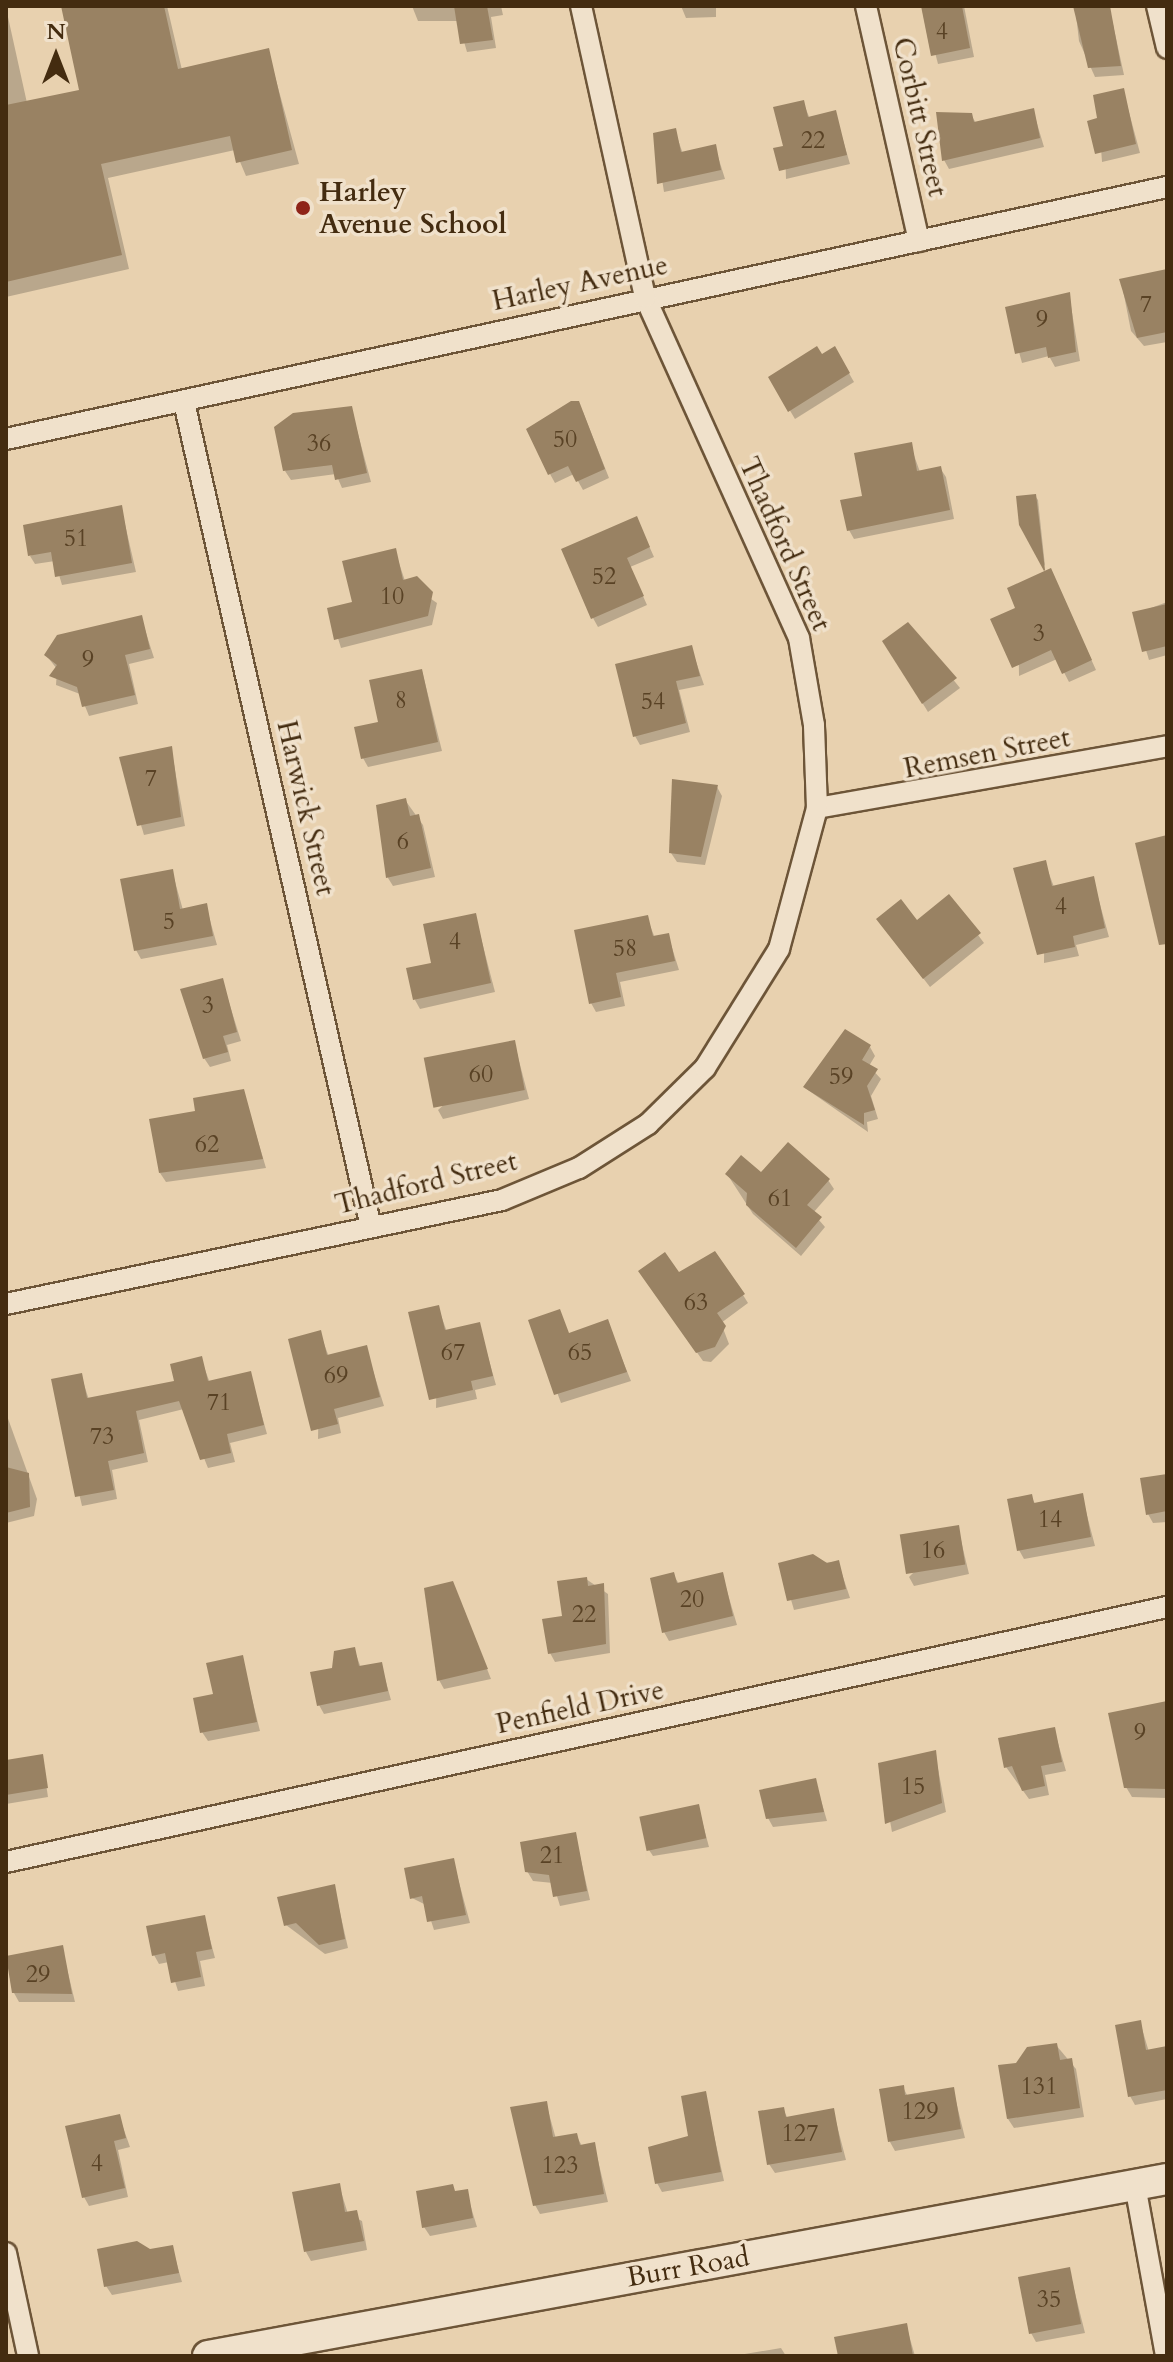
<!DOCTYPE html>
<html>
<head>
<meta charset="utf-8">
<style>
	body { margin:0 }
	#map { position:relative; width:1173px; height:2362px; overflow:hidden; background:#e8d1af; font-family:Cardo,serif }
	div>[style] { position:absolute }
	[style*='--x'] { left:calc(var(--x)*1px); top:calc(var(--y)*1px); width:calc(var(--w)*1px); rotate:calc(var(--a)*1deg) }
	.shadow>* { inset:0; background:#0003 }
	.building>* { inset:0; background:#998263; transform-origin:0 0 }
	.roads { filter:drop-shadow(2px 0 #6d5538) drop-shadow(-2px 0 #6d5538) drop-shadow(0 2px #6d5538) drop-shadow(0 -2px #6d5538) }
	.street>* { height:20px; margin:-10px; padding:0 10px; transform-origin:10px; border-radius:10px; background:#f0e1cb }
	.secondary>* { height:30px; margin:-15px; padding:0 15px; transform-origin:15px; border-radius:15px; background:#f0e1cb }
	.dots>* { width:22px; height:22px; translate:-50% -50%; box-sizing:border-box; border:4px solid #f0e1cb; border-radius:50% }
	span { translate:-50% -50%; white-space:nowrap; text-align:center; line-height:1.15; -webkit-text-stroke:7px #f0e1cb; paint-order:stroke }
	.number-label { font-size:24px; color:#594225 }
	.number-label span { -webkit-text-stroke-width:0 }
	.street-label { font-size:28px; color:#442c10 }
	.poi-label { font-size:28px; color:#442c10; font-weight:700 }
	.left { translate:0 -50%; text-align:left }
	.frame { position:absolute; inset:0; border:8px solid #442c10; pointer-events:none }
	.north { position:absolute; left:16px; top:16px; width:80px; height:80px; -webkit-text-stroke:6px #f0e1cb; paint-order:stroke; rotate:0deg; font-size:22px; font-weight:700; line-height:32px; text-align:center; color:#442c10 }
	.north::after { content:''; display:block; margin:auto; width:28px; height:36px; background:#442c10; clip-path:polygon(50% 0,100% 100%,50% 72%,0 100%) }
</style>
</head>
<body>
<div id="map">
	<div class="shadow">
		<i style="clip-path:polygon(62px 6px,167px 6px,182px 70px,268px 51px,299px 164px,246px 176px,235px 150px,108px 178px,129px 269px,6px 297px,6px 8px,27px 103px,81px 91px)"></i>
		<i style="clip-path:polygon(412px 6px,501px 6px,503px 15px,491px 17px,496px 48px,467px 52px,458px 21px,418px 21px)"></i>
		<i style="clip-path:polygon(681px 6px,716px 6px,716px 17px,686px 18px)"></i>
		<i style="clip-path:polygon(923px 6px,964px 6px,974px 57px,938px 64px)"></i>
		<i style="clip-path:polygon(1075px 6px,1109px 6px,1124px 75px,1095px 77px,1079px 41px)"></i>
		<i style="clip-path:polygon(1123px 90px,1140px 153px,1102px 162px,1099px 120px)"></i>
		<i style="clip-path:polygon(803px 102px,810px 119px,835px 113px,850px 164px,786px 179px,785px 148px)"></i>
		<i style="clip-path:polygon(1033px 110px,1044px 147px,949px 169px,944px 160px,971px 115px,976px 123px)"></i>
		<i style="clip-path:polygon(675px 131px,683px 154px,715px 147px,725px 179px,664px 192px,655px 135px)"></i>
		<i style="clip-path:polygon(1167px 271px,1167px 342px,1144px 346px,1131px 331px,1121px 280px)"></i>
		<i style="clip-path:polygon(1069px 294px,1080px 361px,1055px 367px,1049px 356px,1022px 363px,1007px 308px)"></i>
		<i style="clip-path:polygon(835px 349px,854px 382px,795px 419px,770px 377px)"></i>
		<i style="clip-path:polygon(351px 408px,371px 482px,342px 488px,336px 474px,291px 480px,285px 471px)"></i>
		<i style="clip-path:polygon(583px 412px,609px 478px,583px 490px,574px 474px,555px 483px,550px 474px)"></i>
		<i style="clip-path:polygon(910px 444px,920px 472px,940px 468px,946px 477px,954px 519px,854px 539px,849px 530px,864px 497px)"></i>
		<i style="clip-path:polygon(1035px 496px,1038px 500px,1045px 566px,1021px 524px)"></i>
		<i style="clip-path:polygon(121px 507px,136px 572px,62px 585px,55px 561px,35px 564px,30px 556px)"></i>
		<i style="clip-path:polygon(641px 528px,654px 557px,630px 567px,647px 605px,598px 627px,593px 618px)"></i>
		<i style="clip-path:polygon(395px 551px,405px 581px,437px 603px,432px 625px,341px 648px,329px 609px,354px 603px)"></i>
		<i style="clip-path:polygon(1055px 580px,1096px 670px,1069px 682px,1057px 659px,1019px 676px,1018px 609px)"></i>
		<i style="clip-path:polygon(1167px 602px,1167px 655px,1149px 660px,1135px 614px)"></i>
		<i style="clip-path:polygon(141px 617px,154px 658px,129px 664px,138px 704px,89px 716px,80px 694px,56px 685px,57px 669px,46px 655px)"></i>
		<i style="clip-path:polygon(908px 624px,960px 688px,928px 712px,885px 642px)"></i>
		<i style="clip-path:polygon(691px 647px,704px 685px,679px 690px,690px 732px,640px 745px,635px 736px)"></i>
		<i style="clip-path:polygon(422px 671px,442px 751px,368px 767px,363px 758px,380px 723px)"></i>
		<i style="clip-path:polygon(171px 748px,185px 826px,144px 835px,121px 759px)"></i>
		<i style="clip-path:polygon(673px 781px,717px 787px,722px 796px,705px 865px,677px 862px,671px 853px)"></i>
		<i style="clip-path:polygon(405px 800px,423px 825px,435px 877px,393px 886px,388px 878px)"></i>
		<i style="clip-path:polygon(1045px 863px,1054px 887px,1093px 879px,1109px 937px,1076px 945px,1079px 956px,1044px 963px)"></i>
		<i style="clip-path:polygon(172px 871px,183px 910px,206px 906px,217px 945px,141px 959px,136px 950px)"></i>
		<i style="clip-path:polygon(949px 896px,984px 943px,930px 987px,878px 920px,917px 923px)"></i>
		<i style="clip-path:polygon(475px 915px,495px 992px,420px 1009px,415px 1000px,434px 964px)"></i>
		<i style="clip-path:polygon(647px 918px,655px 938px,668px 935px,679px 970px,620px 982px,625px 1006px,596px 1012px,591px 1003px)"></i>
		<i style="clip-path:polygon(222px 980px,241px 1041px,227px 1045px,231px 1061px,210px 1067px,204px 1058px)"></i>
		<i style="clip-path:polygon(514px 1042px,529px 1099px,443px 1119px,438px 1110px)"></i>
		<i style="clip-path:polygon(870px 1047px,875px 1056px,869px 1066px,881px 1079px,871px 1096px,878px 1119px,867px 1122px,868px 1132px,805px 1088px)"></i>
		<i style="clip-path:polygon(243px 1091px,266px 1168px,166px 1182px,160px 1173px,197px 1113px)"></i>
		<i style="clip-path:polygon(727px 1174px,828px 1180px,834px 1189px,813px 1213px,825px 1227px,801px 1256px,753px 1214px)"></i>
		<i style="clip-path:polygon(679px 1275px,743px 1295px,748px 1303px,721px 1323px,729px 1344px,711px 1362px,703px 1361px,646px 1280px)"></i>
		<i style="clip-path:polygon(438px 1307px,447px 1332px,479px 1325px,496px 1385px,475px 1390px,477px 1399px,436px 1408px)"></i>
		<i style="clip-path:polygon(559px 1312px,569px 1335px,607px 1322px,631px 1381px,561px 1403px,531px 1322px)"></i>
		<i style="clip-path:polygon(320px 1333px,329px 1357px,366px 1348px,384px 1406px,338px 1418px,341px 1433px,318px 1439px)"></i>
		<i style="clip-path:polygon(201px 1359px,210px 1383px,250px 1373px,267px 1434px,230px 1443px,235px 1462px,208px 1468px,184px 1409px,139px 1420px,148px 1462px,112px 1470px,117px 1499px,82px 1506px,53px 1381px,81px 1375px,89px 1400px,176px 1382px)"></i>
		<i style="clip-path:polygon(6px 1413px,37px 1499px,34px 1516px,6px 1523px)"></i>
		<i style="clip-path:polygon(1167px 1476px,1167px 1522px,1153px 1523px,1148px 1514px)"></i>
		<i style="clip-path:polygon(1082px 1496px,1095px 1546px,1024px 1559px,1019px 1550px,1031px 1497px,1036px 1505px)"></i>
		<i style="clip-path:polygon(958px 1528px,969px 1574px,914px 1586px,909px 1577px)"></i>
		<i style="clip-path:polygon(838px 1562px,850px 1598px,794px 1610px,781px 1565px)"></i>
		<i style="clip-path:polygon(673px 1574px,679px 1584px,722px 1574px,737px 1625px,669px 1641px,664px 1632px)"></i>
		<i style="clip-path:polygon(586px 1579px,608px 1594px,610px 1653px,555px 1662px,550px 1653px)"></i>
		<i style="clip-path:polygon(457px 1593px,491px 1679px,444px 1689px,439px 1680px)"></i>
		<i style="clip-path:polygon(354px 1649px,361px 1668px,381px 1664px,391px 1700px,324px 1714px,319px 1705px,334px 1669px)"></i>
		<i style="clip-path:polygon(242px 1658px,260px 1731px,208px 1741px,202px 1732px,215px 1696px)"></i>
		<i style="clip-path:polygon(1167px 1703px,1167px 1798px,1132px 1797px,1126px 1787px)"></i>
		<i style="clip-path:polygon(1054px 1729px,1066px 1771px,1045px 1775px,1049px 1795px,1029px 1799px,1006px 1767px)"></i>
		<i style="clip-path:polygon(935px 1752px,946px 1812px,892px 1832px,880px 1765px)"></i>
		<i style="clip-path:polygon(42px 1757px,48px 1797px,6px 1804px,6px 1763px)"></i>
		<i style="clip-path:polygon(815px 1780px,827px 1821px,773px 1827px,768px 1818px)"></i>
		<i style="clip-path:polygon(698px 1806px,709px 1847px,653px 1856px,647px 1847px)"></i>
		<i style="clip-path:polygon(575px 1834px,590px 1900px,560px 1906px,553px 1883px,533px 1881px,527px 1871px)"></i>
		<i style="clip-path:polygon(453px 1860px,470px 1923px,434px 1930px,426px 1905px,412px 1898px)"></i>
		<i style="clip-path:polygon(334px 1886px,348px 1948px,325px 1954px,286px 1925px)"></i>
		<i style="clip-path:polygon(204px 1917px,215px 1958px,200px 1961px,205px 1986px,178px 1991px,169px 1962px,159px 1964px,154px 1955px)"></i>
		<i style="clip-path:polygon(62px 1948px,75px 2002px,19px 2002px,14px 1993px)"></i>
		<i style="clip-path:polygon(1140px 2022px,1149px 2052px,1167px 2048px,1167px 2099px,1135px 2105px,1130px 2096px)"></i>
		<i style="clip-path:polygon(1056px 2045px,1076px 2069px,1084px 2117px,1014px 2128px,1008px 2119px,1017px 2065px)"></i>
		<i style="clip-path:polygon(903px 2087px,908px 2097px,953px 2089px,965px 2138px,895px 2151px,890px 2142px)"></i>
		<i style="clip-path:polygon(705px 2094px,724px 2181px,662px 2192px,657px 2183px,690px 2137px)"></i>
		<i style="clip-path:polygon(546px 2103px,556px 2139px,576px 2135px,582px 2146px,594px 2144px,608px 2202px,540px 2214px,535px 2205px)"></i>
		<i style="clip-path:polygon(783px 2109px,788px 2119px,833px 2110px,846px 2160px,775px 2173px,769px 2164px)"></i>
		<i style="clip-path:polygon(119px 2116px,130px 2147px,118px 2150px,128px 2197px,89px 2206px,84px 2197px)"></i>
		<i style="clip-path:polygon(339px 2185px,348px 2214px,362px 2221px,367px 2250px,311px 2261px,306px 2252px)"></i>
		<i style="clip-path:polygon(466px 2191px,477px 2227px,430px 2236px,424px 2227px)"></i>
		<i style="clip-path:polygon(172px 2247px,182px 2282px,112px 2295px,106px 2286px,150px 2251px)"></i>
		<i style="clip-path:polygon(1069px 2269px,1085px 2333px,1036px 2342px,1031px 2333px)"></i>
		<i style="clip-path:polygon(906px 2325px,915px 2356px,840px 2356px)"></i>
		<i style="clip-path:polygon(781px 2348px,786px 2356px,733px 2356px)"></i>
	</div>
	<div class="building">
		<i style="clip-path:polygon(61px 6px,164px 6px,178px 69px,269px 48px,292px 150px,236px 163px,230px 136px,101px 164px,122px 255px,6px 282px,6px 105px,79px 90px)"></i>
		<i style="clip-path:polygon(454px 6px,487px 6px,493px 40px,460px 44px)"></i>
		<i style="clip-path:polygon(921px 6px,962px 6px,970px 48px,931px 56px)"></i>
		<i style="clip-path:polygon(1073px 6px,1110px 6px,1121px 66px,1088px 68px)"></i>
		<i style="clip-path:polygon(1124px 88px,1136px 144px,1095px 154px,1087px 121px,1097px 118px,1093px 95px)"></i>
		<i style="clip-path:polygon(804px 100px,808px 117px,836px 110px,847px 155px,779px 171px,773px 148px,783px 146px,773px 107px)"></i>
		<i style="clip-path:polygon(1034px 108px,1040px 138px,942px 161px,936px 112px,972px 113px,974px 122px)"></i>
		<i style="clip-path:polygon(676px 128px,681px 152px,716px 144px,721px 170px,657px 184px,653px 133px)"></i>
		<i style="clip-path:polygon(1167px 269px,1167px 332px,1137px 338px,1119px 279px)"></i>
		<i style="clip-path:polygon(1070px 292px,1076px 352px,1048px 358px,1046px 347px,1015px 354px,1005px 307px)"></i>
		<i style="clip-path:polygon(817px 346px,822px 354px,835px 346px,850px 373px,788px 412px,768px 377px)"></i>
		<i style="clip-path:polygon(571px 401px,579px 401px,605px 469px,576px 482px,568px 466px,548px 475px,526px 429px)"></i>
		<i style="clip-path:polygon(352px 406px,367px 473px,335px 480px,332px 465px,283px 471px,274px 427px,293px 413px)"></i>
		<i style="clip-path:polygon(912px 442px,917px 471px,941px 466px,950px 510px,847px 531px,840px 500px,862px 496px,854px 453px)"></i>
		<i style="clip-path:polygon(1036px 494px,1045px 570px,1044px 571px,1019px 525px,1016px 496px)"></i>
		<i style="clip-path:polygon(122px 505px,132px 563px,55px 577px,51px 552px,28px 556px,23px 525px)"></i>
		<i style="clip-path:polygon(637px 516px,650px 547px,627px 558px,644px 596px,591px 619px,561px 549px)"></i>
		<i style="clip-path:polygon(396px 548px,403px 580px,417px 576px,433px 592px,428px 616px,334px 640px,327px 608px,352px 602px,342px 561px)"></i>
		<i style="clip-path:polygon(1051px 568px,1092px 660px,1062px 674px,1051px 650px,1012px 668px,990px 619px,1015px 608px,1007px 588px)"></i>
		<i style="clip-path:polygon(1167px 604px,1167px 646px,1142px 652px,1132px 612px)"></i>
		<i style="clip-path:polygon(142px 615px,150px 649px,125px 655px,135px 695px,82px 707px,77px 687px,49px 676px,57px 665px,44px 655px,57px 635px)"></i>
		<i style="clip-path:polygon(908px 622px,957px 678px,922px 704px,882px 641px)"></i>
		<i style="clip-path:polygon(692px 645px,700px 676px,676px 681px,686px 723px,633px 737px,615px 664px)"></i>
		<i style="clip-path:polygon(422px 669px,438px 742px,361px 759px,354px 727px,378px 722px,369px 680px)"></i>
		<i style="clip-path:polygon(172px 746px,181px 817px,137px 826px,119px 757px)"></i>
		<i style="clip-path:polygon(672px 779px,718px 785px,701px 857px,669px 853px)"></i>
		<i style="clip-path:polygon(406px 798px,410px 816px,419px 814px,431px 868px,386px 878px,376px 805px)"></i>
		<i style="clip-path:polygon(1167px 835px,1167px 944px,1159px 945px,1135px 843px)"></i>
		<i style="clip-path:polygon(1046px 860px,1052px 886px,1094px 876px,1105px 928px,1073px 936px,1075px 947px,1037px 955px,1013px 868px)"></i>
		<i style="clip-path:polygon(173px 869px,180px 909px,207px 903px,213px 936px,134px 951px,120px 879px)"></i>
		<i style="clip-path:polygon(949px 894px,981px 933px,923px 979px,876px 919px,901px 899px,917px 920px)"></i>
		<i style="clip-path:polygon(476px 913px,491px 983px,413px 1000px,406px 968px,431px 963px,423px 924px)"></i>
		<i style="clip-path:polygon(648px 915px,653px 936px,669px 933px,675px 961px,616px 973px,621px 997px,589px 1004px,574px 930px)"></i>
		<i style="clip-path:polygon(223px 978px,237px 1032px,223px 1036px,228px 1052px,203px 1059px,180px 989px)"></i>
		<i style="clip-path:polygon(845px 1029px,871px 1045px,862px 1060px,878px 1069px,867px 1086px,875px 1110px,864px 1113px,864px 1125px,803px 1087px)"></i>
		<i style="left:515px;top:1040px;width:51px;height:93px;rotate:79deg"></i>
		<i style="clip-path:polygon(244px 1089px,263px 1159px,159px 1173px,149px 1119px,195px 1111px,193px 1098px)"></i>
		<i style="clip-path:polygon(788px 1142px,830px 1179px,807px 1205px,822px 1217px,796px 1248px,746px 1205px,747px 1193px,725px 1174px,741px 1155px,761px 1172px)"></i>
		<i style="clip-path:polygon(715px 1251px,745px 1294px,717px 1313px,726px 1326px,715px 1347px,696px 1353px,638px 1271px,665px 1252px,679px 1272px)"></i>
		<i style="clip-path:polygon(439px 1305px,445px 1330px,480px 1322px,493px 1376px,471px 1381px,473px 1390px,429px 1400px,408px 1312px)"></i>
		<i style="clip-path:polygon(560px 1309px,569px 1333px,608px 1319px,627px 1372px,554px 1395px,528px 1320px)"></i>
		<i style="clip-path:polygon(321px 1330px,327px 1355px,367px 1345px,380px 1397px,334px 1409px,338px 1424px,311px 1431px,288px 1339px)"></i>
		<i style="clip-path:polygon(202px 1356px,208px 1381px,251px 1371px,264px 1425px,227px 1434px,231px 1453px,200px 1460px,179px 1401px,136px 1411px,144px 1453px,108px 1461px,114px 1490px,75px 1497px,51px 1379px,82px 1373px,87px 1398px,174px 1381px,170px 1364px)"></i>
		<i style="clip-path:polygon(6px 1467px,29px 1473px,30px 1507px,6px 1513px)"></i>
		<i style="clip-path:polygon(1167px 1474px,1167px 1511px,1146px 1515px,1140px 1478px)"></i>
		<i style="clip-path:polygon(1083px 1493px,1091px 1537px,1017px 1551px,1007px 1499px,1032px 1494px,1034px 1503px)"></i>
		<i style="left:959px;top:1525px;width:40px;height:60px;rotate:81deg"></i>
		<i style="clip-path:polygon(813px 1554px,827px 1563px,839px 1560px,846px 1589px,787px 1601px,778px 1563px)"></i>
		<i style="clip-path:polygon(674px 1572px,677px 1583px,723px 1572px,733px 1616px,662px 1633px,650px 1578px)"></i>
		<i style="clip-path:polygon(587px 1577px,588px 1586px,604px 1583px,606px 1644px,548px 1654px,542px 1619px,562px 1616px,557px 1581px)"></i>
		<i style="clip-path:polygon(453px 1581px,488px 1669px,437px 1681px,424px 1588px)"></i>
		<i style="clip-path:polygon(355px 1647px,359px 1666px,382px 1662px,388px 1691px,317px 1706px,310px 1672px,332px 1668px,334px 1651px)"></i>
		<i style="clip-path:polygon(243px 1655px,257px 1722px,200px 1733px,193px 1698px,213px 1694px,206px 1663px)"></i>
		<i style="clip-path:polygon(1167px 1701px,1167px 1789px,1124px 1788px,1108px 1713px)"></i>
		<i style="clip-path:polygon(1055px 1727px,1062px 1762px,1041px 1766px,1045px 1786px,1022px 1791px,1012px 1766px,1004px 1768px,998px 1738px)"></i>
		<i style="clip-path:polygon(936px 1750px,942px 1803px,885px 1824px,878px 1763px)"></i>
		<i style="clip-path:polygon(43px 1754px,48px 1788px,6px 1795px,6px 1760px)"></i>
		<i style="clip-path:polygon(816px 1778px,824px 1812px,766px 1819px,759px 1790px)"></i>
		<i style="left:699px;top:1804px;width:35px;height:61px;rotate:78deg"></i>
		<i style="clip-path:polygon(576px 1832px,587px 1891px,553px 1897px,549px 1875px,525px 1872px,520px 1842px)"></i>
		<i style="clip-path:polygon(454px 1858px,466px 1915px,427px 1922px,422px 1896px,410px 1899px,404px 1868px)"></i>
		<i style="clip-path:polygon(335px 1884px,345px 1939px,319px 1945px,296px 1923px,284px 1926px,277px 1897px)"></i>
		<i style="clip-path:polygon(205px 1915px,212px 1949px,196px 1952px,201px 1977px,171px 1983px,165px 1953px,152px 1956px,146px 1926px)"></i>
		<i style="clip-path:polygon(63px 1945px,72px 1994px,12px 1993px,6px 1956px)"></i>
		<i style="clip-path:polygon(1141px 2020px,1146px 2050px,1167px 2046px,1167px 2090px,1128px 2097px,1115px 2025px)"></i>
		<i style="clip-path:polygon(1057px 2043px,1060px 2060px,1072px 2058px,1080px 2108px,1007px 2119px,998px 2065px,1016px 2063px,1027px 2047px)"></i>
		<i style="clip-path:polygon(904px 2085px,905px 2095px,954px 2087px,961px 2129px,888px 2142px,879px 2089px)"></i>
		<i style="clip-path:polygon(706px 2091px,721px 2172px,655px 2184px,648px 2147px,688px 2136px,681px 2096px)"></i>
		<i style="clip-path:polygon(547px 2101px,553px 2137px,577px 2133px,580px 2145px,595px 2142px,604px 2194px,533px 2206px,510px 2107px)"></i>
		<i style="clip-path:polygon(784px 2107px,786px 2117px,834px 2108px,842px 2152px,767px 2165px,758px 2111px)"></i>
		<i style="clip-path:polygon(120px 2114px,126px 2138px,114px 2141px,125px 2188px,82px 2198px,65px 2126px)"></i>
		<i style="clip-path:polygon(340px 2183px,345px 2212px,357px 2210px,364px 2241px,304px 2252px,292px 2192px)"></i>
		<i style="clip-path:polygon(453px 2184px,455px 2191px,468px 2189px,473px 2218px,422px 2228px,416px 2191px)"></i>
		<i style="clip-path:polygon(137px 2241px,150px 2249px,173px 2245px,179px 2273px,104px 2287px,97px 2249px)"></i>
		<i style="left:1070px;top:2267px;width:58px;height:53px;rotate:79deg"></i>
		<i style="clip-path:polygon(907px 2323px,913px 2356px,838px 2356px,834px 2337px)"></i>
	</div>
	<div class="roads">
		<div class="street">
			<i style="--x:866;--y:6;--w:241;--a:77.3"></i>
			<i style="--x:1157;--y:6;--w:43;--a:76.6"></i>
			<i style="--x:184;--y:402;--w:846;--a:77.23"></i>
			<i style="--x:6;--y:439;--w:1188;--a:-12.25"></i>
			<i style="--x:817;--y:808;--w:355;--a:-10"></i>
			<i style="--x:6;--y:1304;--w:507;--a:-11.84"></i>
			<i style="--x:502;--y:1200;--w:83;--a:-22.6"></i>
			<i style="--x:579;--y:1168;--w:82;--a:-32.5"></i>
			<i style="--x:648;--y:1124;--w:80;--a:-44.5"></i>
			<i style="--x:705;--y:1068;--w:140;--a:-58.1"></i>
			<i style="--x:779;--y:949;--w:146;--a:-74.9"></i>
			<i style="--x:817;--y:808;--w:83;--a:-92.1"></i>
			<i style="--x:814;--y:725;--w:88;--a:-99.8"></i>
			<i style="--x:799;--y:638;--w:374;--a:-114.3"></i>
			<i style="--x:645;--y:297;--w:298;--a:-102.4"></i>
			<i style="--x:6;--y:1862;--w:1189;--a:-12.39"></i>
			<i style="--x:1135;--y:2185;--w:174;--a:79.7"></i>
			<i style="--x:6;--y:2253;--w:105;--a:77.9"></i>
		</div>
		<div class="secondary">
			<i style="--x:208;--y:2356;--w:975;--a:-10.46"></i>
		</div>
	</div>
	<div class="dots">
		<i style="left:303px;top:208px;background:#8f2418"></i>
	</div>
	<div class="number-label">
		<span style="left:942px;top:32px">4</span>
		<span style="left:813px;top:141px">22</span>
		<span style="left:1146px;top:305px">7</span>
		<span style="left:1042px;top:320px">9</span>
		<span style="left:565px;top:440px">50</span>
		<span style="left:319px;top:444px">36</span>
		<span style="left:76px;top:539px">51</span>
		<span style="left:604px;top:577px">52</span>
		<span style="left:392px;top:597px">10</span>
		<span style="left:1039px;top:634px">3</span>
		<span style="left:88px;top:660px">9</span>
		<span style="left:401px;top:701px">8</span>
		<span style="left:653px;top:702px">54</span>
		<span style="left:151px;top:779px">7</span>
		<span style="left:403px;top:842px">6</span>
		<span style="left:1061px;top:907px">4</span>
		<span style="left:169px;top:922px">5</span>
		<span style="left:455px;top:942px">4</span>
		<span style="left:625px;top:949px">58</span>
		<span style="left:208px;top:1006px">3</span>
		<span style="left:481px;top:1075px">60</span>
		<span style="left:841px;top:1077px">59</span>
		<span style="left:207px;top:1145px">62</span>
		<span style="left:780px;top:1199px">61</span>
		<span style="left:696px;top:1303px">63</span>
		<span style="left:453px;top:1353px">67</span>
		<span style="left:580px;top:1353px">65</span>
		<span style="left:336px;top:1376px">69</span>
		<span style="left:219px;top:1403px">71</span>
		<span style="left:102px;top:1437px">73</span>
		<span style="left:1050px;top:1520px">14</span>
		<span style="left:933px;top:1551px">16</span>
		<span style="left:692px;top:1600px">20</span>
		<span style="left:584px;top:1615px">22</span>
		<span style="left:1140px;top:1733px">9</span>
		<span style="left:913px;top:1787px">15</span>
		<span style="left:552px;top:1856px">21</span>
		<span style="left:38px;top:1975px">29</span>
		<span style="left:1039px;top:2087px">131</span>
		<span style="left:920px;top:2112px">129</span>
		<span style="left:800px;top:2134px">127</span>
		<span style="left:97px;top:2164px">4</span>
		<span style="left:560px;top:2166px">123</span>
		<span style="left:1049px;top:2300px">35</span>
	</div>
	<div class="street-label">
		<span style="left:920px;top:117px;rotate:77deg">Corbitt Street</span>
		<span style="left:580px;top:283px;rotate:-12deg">Harley Avenue</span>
		<span style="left:785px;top:544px;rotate:66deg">Thadford Street</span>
		<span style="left:987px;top:753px;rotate:-11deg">Remsen Street</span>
		<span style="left:306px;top:808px;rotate:77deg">Harwick Street</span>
		<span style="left:426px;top:1183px;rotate:-14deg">Thadford Street</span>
		<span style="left:580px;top:1707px;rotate:-12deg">Penfield Drive</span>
		<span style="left:688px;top:2267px;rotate:-10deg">Burr Road</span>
	</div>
	<div class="poi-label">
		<span class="left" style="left:319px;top:208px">Harley<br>Avenue School</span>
	</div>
	<div class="frame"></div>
	<div class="north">N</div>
</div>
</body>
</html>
